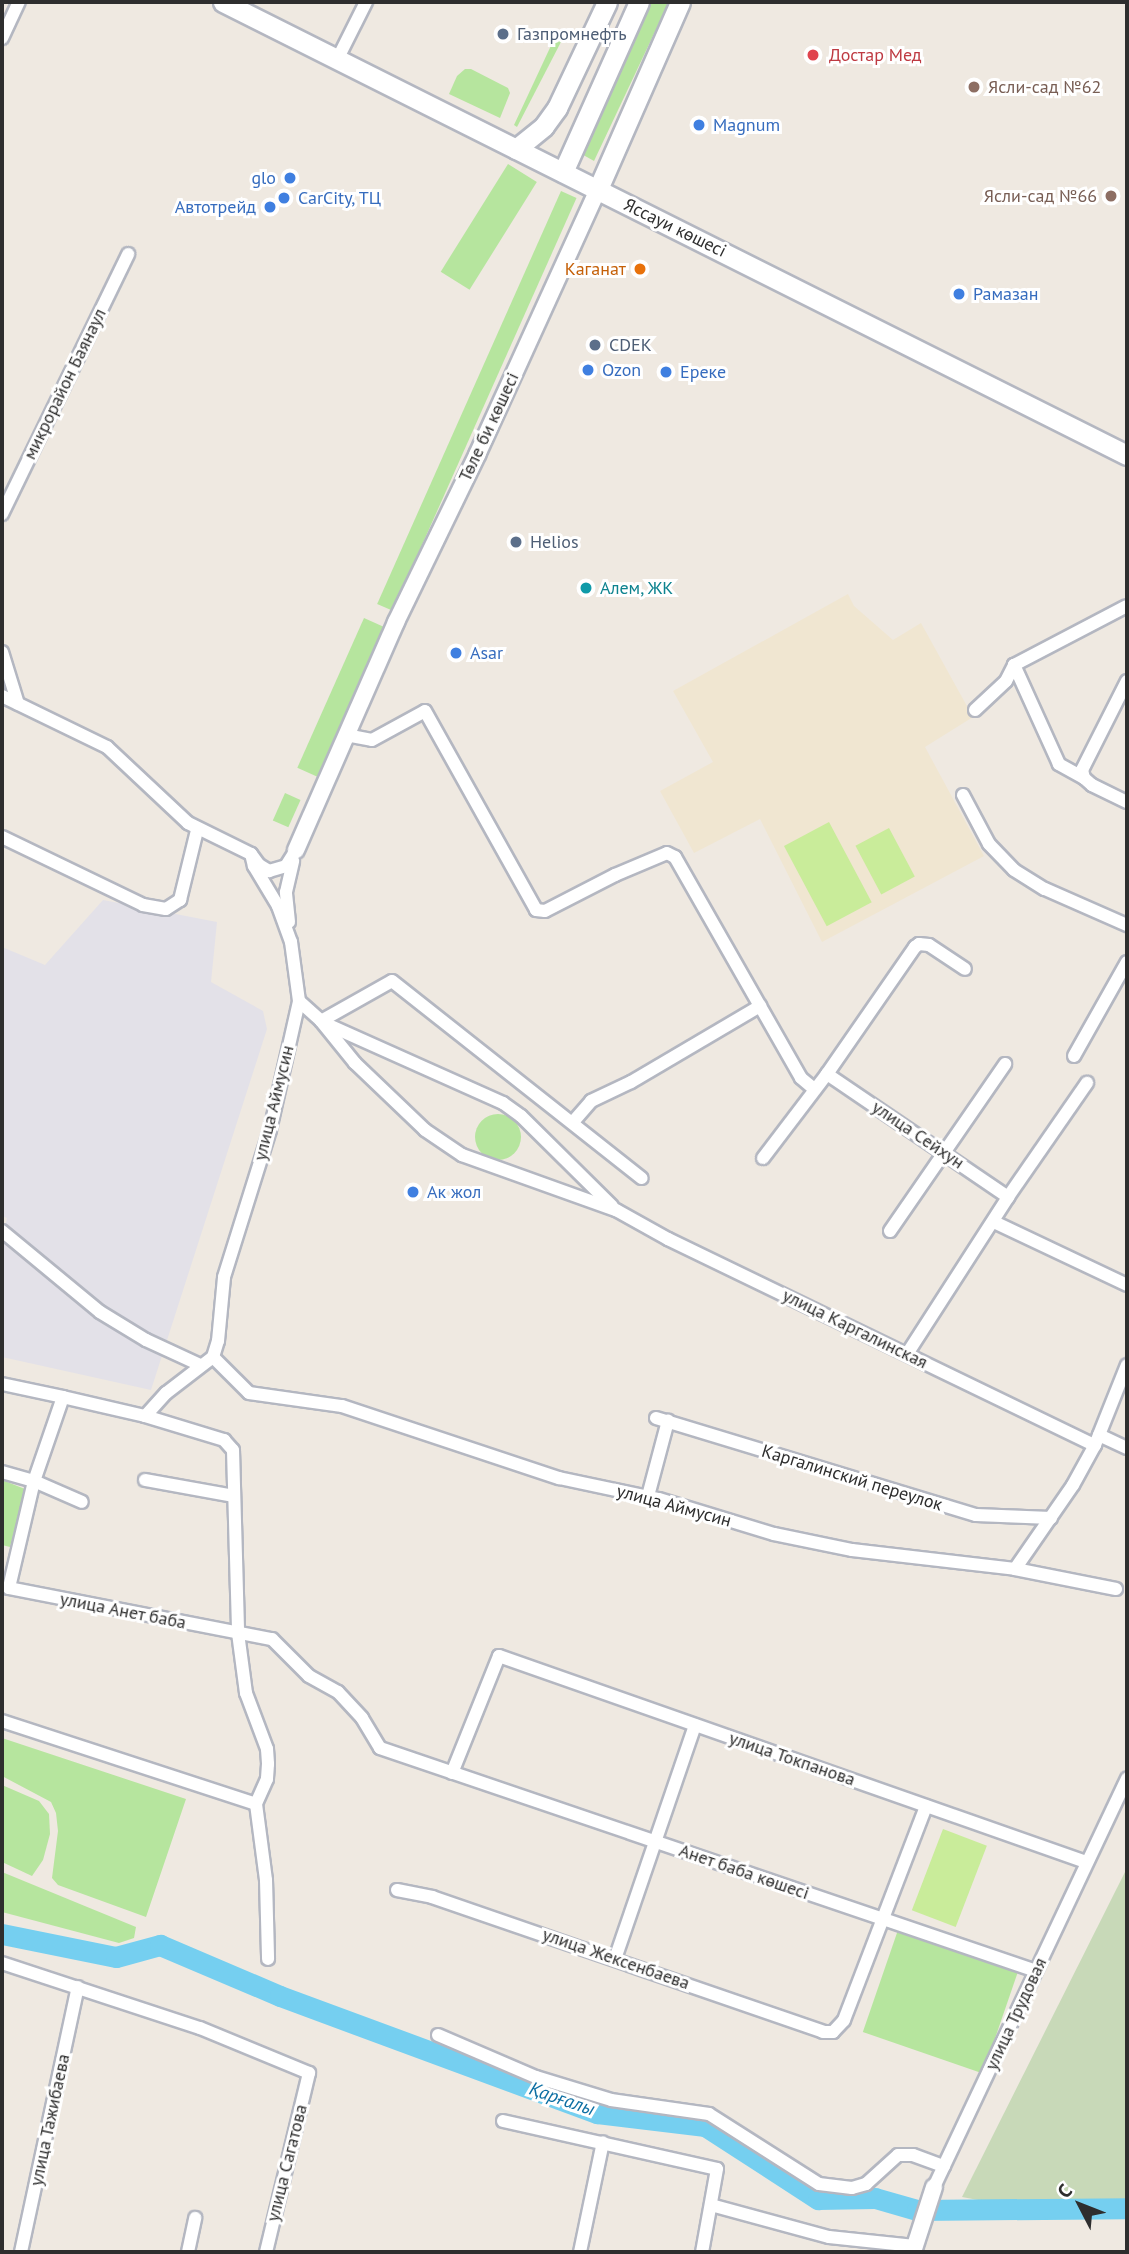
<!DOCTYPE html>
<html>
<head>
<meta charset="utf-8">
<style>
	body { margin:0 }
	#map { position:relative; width:1129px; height:2254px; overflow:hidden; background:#efe9e1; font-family:"PT Sans",sans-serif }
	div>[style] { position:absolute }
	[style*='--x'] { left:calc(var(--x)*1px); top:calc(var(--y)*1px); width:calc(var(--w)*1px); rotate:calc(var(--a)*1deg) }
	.industrial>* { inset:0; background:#e3e1e8 }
	.education>* { inset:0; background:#f0e6d1 }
	.green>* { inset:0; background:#b6e59e; transform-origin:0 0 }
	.round { border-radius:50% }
	.cemetery>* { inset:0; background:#c8d9b8 }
	.pitch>* { inset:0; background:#c9ec9a; transform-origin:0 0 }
	.river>* { height:21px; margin:-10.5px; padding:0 10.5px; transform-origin:10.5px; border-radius:10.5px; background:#75cff0 }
	.roads { filter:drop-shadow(2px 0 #b4b7c1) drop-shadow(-2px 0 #b4b7c1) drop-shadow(0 2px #b4b7c1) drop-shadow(0 -2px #b4b7c1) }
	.minor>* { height:12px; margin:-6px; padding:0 6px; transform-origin:6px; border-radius:6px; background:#fff }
	.tertiary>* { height:16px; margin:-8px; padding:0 8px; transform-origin:8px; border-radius:8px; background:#fff }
	.secondary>* { height:19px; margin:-9.5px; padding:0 9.5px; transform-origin:9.5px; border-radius:9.5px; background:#fff }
	.dots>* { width:19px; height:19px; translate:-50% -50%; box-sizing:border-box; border:4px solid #fff; border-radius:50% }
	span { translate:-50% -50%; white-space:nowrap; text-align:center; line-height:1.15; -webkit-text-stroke:6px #fff; paint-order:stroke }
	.service-label { font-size:18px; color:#4e5e75 }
	.left { translate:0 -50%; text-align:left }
	.health-label { font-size:18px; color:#be3a42 }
	.education-label { font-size:18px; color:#785e54 }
	.right { translate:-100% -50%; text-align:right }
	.shop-label { font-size:18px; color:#366cbe }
	.street-label { font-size:18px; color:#2e2e2e }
	.food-label { font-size:18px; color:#c56008 }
	.culture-label { font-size:18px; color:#0d838f }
	.water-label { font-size:19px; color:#0d6fa3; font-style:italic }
	.frame { position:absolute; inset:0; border:4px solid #2e2e2e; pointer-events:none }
	.north { position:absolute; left:1045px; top:2170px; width:70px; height:70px; -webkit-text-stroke:5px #fff; paint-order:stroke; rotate:312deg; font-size:19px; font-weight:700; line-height:28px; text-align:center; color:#2e2e2e }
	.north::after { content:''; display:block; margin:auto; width:24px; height:32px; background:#2e2e2e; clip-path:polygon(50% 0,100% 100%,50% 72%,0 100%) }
</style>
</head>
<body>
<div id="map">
	<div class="industrial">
		<i style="clip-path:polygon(103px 900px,217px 922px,211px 982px,263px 1011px,267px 1029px,151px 1390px,2px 1357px,2px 1239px,7px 1218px,2px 1216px,2px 947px,45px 965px)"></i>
	</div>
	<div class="education">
		<i style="clip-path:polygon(848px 594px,854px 606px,893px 640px,921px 623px,973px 717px,925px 747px,984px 856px,822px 942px,760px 819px,694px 853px,660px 791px,713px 762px,673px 691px)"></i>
	</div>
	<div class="green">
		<i style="clip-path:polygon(646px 2px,669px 2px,594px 161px,578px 152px)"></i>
		<i style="clip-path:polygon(555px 37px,562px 40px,517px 127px,514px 125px)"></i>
		<i style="clip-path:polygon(465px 69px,471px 69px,508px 88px,510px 93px,500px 118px,449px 94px,457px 76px)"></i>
		<i style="left:508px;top:164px;width:34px;height:127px;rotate:32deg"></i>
		<i style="left:561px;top:191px;width:17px;height:452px;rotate:24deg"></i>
		<i style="left:364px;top:618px;width:22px;height:164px;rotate:24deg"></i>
		<i style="left:285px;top:793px;width:17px;height:30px;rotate:24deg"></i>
		<i class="round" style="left:475px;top:1114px;width:46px;height:46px"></i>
		<i style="clip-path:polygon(2px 1480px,25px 1489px,10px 1547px,2px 1545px)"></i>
		<i style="clip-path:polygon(2px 1738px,186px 1799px,146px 1917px,58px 1885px,52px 1878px,58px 1831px,56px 1813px,51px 1802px,2px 1776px)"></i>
		<i style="clip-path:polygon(2px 1785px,39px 1801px,49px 1814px,50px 1834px,43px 1860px,32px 1876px,2px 1862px)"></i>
		<i style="clip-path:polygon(2px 1872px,136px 1927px,134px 1938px,119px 1943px,2px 1912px)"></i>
		<i style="left:898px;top:1930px;width:127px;height:108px;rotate:19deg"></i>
	</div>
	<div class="cemetery">
		<i style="clip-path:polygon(1127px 1868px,1127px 2200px,1005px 2205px,962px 2197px)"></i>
	</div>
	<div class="pitch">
		<i style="left:829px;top:822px;width:91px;height:51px;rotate:62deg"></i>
		<i style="left:889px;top:828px;width:55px;height:38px;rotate:62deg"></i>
		<i style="left:943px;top:1829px;width:47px;height:87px;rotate:21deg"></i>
	</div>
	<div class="river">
		<i style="--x:2;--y:1934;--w:116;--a:11.4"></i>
		<i style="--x:116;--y:1957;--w:46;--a:-15.3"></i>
		<i style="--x:160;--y:1945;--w:130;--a:23"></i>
		<i style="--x:280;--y:1996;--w:338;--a:20.3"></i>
		<i style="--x:597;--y:2113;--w:109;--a:6.9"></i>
		<i style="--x:705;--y:2126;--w:135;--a:32.9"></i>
		<i style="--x:818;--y:2199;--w:57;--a:-1"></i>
		<i style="--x:875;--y:2198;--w:44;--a:15.9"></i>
		<i style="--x:917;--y:2210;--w:210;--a:-0.5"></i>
	</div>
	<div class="roads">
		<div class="minor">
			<i style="--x:2;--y:38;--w:40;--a:-65"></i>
			<i style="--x:338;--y:58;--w:63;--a:-63.4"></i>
			<i style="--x:2;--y:514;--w:289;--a:-64.1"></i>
			<i style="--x:2;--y:652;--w:54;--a:72.9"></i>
			<i style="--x:1127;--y:681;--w:100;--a:116.8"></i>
			<i style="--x:1082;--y:770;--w:8;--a:76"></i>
			<i style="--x:1084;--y:778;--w:11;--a:41"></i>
			<i style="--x:1092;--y:785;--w:39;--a:26"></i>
			<i style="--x:2;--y:696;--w:117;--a:25.9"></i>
			<i style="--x:107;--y:747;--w:111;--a:43.2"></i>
			<i style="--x:188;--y:823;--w:70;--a:26.2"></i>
			<i style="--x:251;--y:854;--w:14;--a:54"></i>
			<i style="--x:259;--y:865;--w:12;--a:31"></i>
			<i style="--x:269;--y:871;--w:18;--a:-16"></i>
			<i style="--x:286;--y:866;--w:19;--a:-58"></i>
			<i style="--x:975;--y:710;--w:42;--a:-43.1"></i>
			<i style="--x:1006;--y:681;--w:18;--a:-63"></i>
			<i style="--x:346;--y:735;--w:26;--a:11"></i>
			<i style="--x:372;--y:740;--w:60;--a:-28.7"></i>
			<i style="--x:425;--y:711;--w:228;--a:60.8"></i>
			<i style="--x:536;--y:910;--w:9;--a:6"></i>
			<i style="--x:545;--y:911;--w:79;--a:-27.2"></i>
			<i style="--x:615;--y:875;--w:56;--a:-22.9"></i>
			<i style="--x:667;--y:853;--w:9;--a:27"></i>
			<i style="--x:675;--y:857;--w:254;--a:60.3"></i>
			<i style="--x:801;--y:1078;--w:17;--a:40"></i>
			<i style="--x:1084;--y:778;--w:29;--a:-151"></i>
			<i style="--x:1059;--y:764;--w:109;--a:-114.4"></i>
			<i style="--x:1014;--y:665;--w:127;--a:-27.6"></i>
			<i style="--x:963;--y:795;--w:55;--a:62"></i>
			<i style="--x:989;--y:844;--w:36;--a:46"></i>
			<i style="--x:1014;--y:870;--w:36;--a:32"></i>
			<i style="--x:1045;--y:889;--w:90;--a:23.7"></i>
			<i style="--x:2;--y:837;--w:157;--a:25.7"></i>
			<i style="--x:143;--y:905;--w:23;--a:10"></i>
			<i style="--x:166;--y:909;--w:17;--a:-33"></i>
			<i style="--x:180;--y:900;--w:72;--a:-76.3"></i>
			<i style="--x:289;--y:922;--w:30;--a:-96"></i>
			<i style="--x:286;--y:892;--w:32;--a:-77"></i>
			<i style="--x:299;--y:1001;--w:30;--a:42"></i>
			<i style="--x:321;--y:1021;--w:54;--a:51"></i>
			<i style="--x:355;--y:1063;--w:97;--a:43.7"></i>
			<i style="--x:425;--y:1130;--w:45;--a:34"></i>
			<i style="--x:462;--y:1155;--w:164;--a:19.7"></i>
			<i style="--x:616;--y:1210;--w:60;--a:29.1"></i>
			<i style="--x:668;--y:1239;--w:474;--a:25.8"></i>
			<i style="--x:321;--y:1021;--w:81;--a:-29.4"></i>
			<i style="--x:392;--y:981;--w:318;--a:38.3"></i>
			<i style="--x:324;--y:1023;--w:196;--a:24.1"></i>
			<i style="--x:503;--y:1103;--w:22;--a:36"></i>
			<i style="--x:521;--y:1116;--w:128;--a:44.7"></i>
			<i style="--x:1074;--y:1056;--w:108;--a:-60.6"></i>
			<i style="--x:827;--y:1074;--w:219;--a:34.2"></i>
			<i style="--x:573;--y:1122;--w:28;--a:-49"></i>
			<i style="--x:591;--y:1101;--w:44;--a:-25.4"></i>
			<i style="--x:631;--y:1082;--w:150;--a:-30.5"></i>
			<i style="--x:763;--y:1158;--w:106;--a:-52.7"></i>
			<i style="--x:827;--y:1074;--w:155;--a:-55.3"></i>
			<i style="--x:915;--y:947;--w:5;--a:-37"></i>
			<i style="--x:919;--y:944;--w:10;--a:6"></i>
			<i style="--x:929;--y:945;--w:43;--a:33.7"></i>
			<i style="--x:994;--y:1222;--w:147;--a:25.3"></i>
			<i style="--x:2;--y:1231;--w:127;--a:39.6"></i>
			<i style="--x:100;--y:1312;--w:54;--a:31.3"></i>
			<i style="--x:146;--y:1340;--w:60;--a:24.8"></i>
			<i style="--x:890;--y:1231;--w:203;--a:-55.4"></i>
			<i style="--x:907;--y:1354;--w:187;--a:-57.2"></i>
			<i style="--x:1008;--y:1197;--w:139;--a:-55.3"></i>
			<i style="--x:213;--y:1357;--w:59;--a:142.5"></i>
			<i style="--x:166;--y:1393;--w:31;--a:132"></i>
			<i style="--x:145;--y:1416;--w:84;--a:-167"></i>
			<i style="--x:63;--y:1397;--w:89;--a:109"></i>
			<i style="--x:34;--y:1481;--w:110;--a:103.2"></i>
			<i style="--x:9;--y:1588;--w:268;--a:11"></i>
			<i style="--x:272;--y:1639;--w:52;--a:45"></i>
			<i style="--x:309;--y:1676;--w:33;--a:29"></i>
			<i style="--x:338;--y:1692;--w:35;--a:47"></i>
			<i style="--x:362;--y:1718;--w:35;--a:59"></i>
			<i style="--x:380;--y:1748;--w:693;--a:18.77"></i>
			<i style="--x:213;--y:1357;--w:51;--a:45"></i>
			<i style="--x:249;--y:1393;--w:94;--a:8"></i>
			<i style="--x:342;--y:1406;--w:229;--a:18.4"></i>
			<i style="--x:559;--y:1478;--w:102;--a:11.9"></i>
			<i style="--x:659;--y:1499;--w:120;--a:16.9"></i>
			<i style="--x:774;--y:1534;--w:80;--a:11.6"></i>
			<i style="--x:852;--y:1550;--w:164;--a:6.6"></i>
			<i style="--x:1015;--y:1569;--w:103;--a:11.2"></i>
			<i style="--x:213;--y:1357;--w:17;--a:-73"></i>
			<i style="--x:218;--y:1341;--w:64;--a:-84.6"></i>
			<i style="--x:224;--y:1277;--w:154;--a:-72.6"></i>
			<i style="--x:270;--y:1130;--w:132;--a:-77.3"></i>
			<i style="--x:299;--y:1001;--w:60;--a:-97.7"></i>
			<i style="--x:291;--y:942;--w:38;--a:-110"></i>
			<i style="--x:278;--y:906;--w:47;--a:-121"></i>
			<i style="--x:254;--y:866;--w:12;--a:-104"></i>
			<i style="--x:2;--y:1384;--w:62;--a:12"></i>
			<i style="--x:145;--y:1416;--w:83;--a:16.9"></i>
			<i style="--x:224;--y:1440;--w:13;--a:48"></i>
			<i style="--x:233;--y:1450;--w:183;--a:88.4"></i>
			<i style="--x:238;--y:1633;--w:61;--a:82.4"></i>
			<i style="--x:246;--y:1693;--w:60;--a:69.4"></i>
			<i style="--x:267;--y:1749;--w:15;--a:86"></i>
			<i style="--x:268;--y:1764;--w:15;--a:94"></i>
			<i style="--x:267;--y:1779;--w:27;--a:114"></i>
			<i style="--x:256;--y:1804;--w:77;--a:82.5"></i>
			<i style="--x:266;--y:1880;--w:79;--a:88.5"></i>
			<i style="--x:656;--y:1418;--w:334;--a:16.9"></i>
			<i style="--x:976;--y:1515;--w:75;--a:2.3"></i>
			<i style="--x:1099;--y:1435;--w:31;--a:25"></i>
			<i style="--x:2;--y:1472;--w:33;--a:16"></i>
			<i style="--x:34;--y:1481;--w:52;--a:23.6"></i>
			<i style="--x:145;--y:1480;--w:90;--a:10.2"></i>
			<i style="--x:648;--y:1496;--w:78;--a:-75.1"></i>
			<i style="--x:1015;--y:1569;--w:102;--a:-55.4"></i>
			<i style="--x:1073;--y:1485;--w:46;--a:-61.2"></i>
			<i style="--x:1095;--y:1445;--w:86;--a:-68.2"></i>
			<i style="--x:2;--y:1721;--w:267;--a:18.1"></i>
			<i style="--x:452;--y:1773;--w:126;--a:-68.1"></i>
			<i style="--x:499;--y:1656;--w:622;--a:19.34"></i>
			<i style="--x:397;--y:1890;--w:36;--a:11"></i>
			<i style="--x:432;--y:1897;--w:414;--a:19"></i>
			<i style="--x:823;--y:2032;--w:10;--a:0"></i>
			<i style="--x:833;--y:2032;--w:16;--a:-47"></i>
			<i style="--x:844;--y:2020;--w:229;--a:-69"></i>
			<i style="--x:615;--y:1959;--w:247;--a:-71.1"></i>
			<i style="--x:2;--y:1963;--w:208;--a:18.2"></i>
			<i style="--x:200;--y:2028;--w:118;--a:22.4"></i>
			<i style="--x:309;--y:2073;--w:184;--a:103.5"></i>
			<i style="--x:438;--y:2035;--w:107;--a:23.2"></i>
			<i style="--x:536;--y:2077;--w:78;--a:17"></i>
			<i style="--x:611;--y:2100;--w:99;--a:8.1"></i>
			<i style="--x:709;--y:2114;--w:130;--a:32.5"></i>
			<i style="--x:819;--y:2184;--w:33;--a:7"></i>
			<i style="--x:852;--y:2188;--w:15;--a:-16"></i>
			<i style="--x:866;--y:2184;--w:43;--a:-42.2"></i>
			<i style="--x:898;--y:2155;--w:15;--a:0"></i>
			<i style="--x:913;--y:2155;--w:33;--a:20"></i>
			<i style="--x:503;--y:2121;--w:219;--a:12.6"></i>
			<i style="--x:717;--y:2169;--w:84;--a:100.2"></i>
			<i style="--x:934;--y:2187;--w:452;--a:-64.7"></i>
			<i style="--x:711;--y:2205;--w:122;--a:15.2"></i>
			<i style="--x:829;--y:2237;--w:86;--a:6"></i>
			<i style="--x:21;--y:2252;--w:271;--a:-77.9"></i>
			<i style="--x:188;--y:2252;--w:35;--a:-78"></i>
			<i style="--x:580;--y:2252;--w:112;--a:-78.2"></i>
		</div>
		<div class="tertiary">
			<i style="--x:296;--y:850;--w:249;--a:-66.3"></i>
			<i style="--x:396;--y:622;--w:186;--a:-64.1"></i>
			<i style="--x:477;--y:455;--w:292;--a:-65.5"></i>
			<i style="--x:913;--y:2252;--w:68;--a:-72.1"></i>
		</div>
		<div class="secondary">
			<i style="--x:223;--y:2;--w:1011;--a:26.62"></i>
			<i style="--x:516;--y:149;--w:36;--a:-39"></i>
			<i style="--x:544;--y:126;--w:22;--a:-54"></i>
			<i style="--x:557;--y:108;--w:117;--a:-64.7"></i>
			<i style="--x:563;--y:172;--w:186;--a:-65.9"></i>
			<i style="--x:598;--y:189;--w:204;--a:-66.3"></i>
		</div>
	</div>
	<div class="dots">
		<i style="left:503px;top:34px;background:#5c6f8a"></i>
		<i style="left:813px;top:55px;background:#e0444e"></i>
		<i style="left:974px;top:87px;background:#8d6e63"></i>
		<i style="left:699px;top:125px;background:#3f7fe0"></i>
		<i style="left:290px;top:178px;background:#3f7fe0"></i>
		<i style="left:1111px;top:196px;background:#8d6e63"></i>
		<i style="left:284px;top:198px;background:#3f7fe0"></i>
		<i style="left:270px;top:207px;background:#3f7fe0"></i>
		<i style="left:640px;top:269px;background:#e8710a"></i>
		<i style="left:959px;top:294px;background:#3f7fe0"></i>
		<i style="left:595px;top:345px;background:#5c6f8a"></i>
		<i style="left:588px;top:370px;background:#3f7fe0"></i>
		<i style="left:666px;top:372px;background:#3f7fe0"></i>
		<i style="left:516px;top:542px;background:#5c6f8a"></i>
		<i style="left:586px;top:588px;background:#0f9aa8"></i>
		<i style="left:456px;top:653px;background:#3f7fe0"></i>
		<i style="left:413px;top:1192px;background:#3f7fe0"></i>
	</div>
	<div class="service-label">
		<span class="left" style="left:517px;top:34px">Газпромнефть</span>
		<span class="left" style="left:609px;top:345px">CDEK</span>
		<span class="left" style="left:530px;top:542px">Helios</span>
	</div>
	<div class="health-label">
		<span class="left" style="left:829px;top:55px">Достар Мед</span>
	</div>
	<div class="education-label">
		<span class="left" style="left:988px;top:87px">Ясли-сад №62</span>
		<span class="right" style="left:1097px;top:196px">Ясли-сад №66</span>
	</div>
	<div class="shop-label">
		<span class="left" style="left:713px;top:125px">Magnum</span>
		<span class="right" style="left:276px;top:178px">glo</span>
		<span class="left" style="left:298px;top:198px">CarCity, ТЦ</span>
		<span class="right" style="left:256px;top:207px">Автотрейд</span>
		<span class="left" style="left:973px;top:294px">Рамазан</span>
		<span class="left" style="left:602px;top:370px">Ozon</span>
		<span class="left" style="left:680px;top:372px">Ереке</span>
		<span class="left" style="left:470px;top:653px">Asar</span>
		<span class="left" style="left:427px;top:1192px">Ак жол</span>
	</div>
	<div class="street-label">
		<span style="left:675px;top:228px;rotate:26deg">Яссауи көшесі</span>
		<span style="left:65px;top:384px;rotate:-64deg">микрорайон Баянаул</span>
		<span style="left:489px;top:427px;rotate:-65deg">Төле би көшесі</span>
		<span style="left:274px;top:1103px;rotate:-76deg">улица Аймусин</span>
		<span style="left:918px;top:1135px;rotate:34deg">улица Сейхун</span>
		<span style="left:855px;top:1329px;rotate:26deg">улица Каргалинская</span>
		<span style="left:852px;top:1478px;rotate:17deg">Каргалинский переулок</span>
		<span style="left:674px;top:1506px;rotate:15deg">улица Аймусин</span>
		<span style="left:123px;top:1611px;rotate:11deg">улица Анет баба</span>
		<span style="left:792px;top:1759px;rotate:19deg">улица Токпанова</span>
		<span style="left:744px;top:1872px;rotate:19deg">Анет баба көшесі</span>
		<span style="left:616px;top:1959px;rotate:19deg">улица Жексенбаева</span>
		<span style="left:1016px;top:2014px;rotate:-65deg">улица Трудовая</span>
		<span style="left:50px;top:2120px;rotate:-78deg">улица Тажибаева</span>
		<span style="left:287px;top:2163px;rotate:-76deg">улица Сагатова</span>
	</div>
	<div class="food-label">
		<span class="right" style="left:626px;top:269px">Каганат</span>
	</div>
	<div class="culture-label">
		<span class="left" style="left:600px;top:588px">Алем, ЖК</span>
	</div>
	<div class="water-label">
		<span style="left:562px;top:2099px;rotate:19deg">Қарғалы</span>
	</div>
	<div class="frame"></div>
	<div class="north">С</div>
</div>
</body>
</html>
